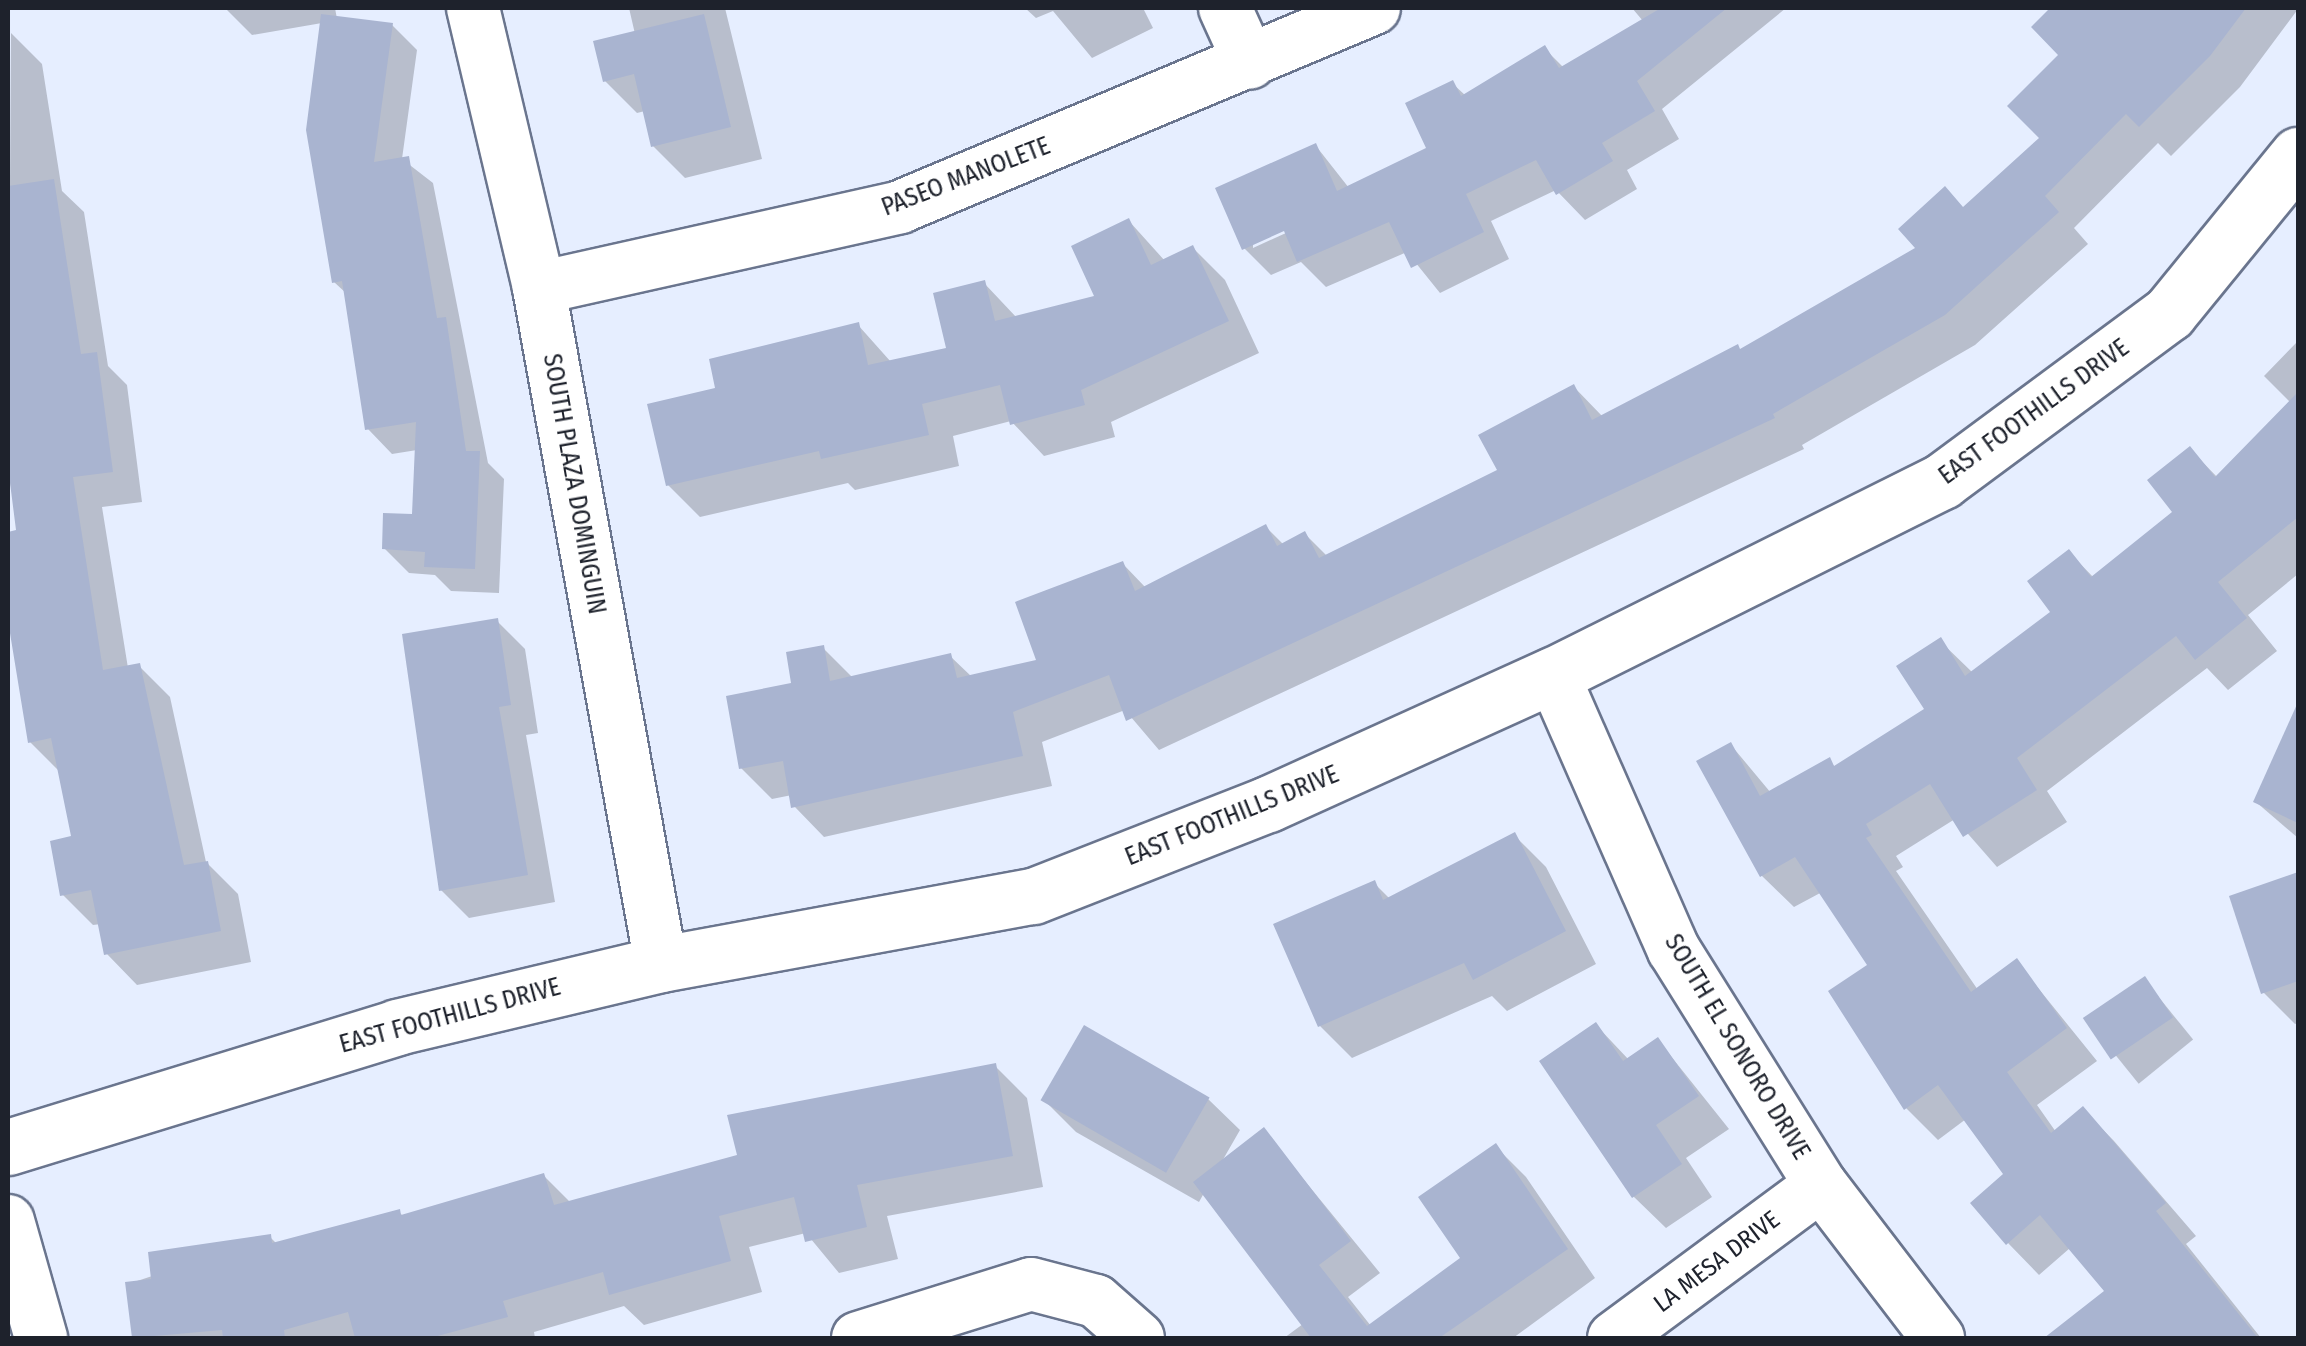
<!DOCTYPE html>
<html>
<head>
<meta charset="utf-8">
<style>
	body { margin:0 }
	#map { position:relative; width:2306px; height:1346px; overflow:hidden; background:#e6eeff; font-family:"Fira Sans Condensed",sans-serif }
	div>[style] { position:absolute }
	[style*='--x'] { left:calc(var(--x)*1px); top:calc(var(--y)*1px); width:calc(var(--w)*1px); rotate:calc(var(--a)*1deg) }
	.shadow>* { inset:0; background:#0003; transform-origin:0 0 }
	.building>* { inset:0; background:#a9b4d0; transform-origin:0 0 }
	.roads { filter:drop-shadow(2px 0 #6a758e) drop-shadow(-2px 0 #6a758e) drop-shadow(0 2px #6a758e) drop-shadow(0 -2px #6a758e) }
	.street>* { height:52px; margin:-26px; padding:0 26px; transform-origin:26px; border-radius:26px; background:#fff }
	.secondary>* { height:55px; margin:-27.5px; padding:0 27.5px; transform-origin:27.5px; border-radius:27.5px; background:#fff }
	span { translate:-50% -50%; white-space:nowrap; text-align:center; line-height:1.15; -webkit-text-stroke:9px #fff; paint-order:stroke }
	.street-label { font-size:25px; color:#1e222c }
	.frame { position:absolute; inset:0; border:10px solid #1e222c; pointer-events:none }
</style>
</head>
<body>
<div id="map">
	<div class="shadow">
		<i style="clip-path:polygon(225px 8px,335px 8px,337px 19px,392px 25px,417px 50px,402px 159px,433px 183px,488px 463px,504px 479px,499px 593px,451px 591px,435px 575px,409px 573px,384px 548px,414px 516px,417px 450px,392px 454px,368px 429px,347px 294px,334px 282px,322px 23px,252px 35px)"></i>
		<i style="clip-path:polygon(629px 8px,725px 8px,762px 159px,685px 178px,653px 146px,645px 111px,637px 113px,605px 81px,635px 34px)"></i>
		<i style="clip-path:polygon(1025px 8px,1143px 8px,1153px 28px,1092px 58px,1053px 11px,1036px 18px)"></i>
		<i style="clip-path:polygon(evenodd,1632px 8px,1786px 8px,1662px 109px,1679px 139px,1627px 170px,1637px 189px,1585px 220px,1556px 190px,1491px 221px,1509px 259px,1440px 293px,1407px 252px,1326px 287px,1301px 262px,1271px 275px,1244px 248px,1316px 146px,1349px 188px,1430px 149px,1452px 83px,1466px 96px,1545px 49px,1564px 68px,1643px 21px,1632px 8px,1295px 224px,1297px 228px,1253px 248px,1253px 242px,1295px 224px)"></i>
		<i style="clip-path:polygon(2054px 8px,2077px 28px,2092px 8px,2298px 9px,2240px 87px,2171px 156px,2158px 143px,2074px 228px,2088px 244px,1975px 345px,1802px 445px,1804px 449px,1159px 750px,1125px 710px,1042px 742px,1052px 786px,824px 837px,794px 806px,792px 795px,772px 799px,741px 768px,823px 648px,853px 678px,950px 656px,972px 677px,1040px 662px,1123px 564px,1146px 588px,1266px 527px,1284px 545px,1305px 534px,1327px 556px,1500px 471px,1574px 387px,1603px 417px,1741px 351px,1919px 249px,2043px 138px,2061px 55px,2034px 27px)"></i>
		<i style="clip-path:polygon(11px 33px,42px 64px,62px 191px,84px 212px,108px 366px,127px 385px,142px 502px,102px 507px,128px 668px,139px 666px,170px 697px,206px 862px,238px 894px,251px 962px,137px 985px,107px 954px,101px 924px,93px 925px,62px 894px,74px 838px,61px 773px,30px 742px,8px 600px,8px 534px,19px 532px,8px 470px)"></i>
		<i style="clip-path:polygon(1129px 221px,1165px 261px,1193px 248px,1225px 280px,1259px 353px,1111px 422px,1115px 437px,1044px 456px,1011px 421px,953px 436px,959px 466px,855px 490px,848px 483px,700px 517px,668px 485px,718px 390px,858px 325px,891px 362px,950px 350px,984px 283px,1017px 318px,1098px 298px)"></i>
		<i style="clip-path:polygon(2298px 341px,2298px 574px,2248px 615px,2277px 651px,2228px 690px,2207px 668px,2047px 791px,2067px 822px,1997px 867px,1955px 819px,1896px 856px,1903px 867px,1896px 871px,1978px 990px,2017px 962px,2097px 1061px,2037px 1105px,2056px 1132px,2083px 1109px,2114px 1141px,2196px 1236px,2186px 1244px,2261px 1338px,2083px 1338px,2069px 1322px,2107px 1291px,2070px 1248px,2039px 1275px,2008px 1243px,2007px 1175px,1966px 1119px,1938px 1140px,1906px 1108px,1871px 966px,1822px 892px,1794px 907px,1762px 876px,1731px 745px,1771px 793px,1829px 761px,1836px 768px,1927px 710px,1940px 641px,1973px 673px,2054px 612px,2069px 552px,2094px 578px,2175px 512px,2190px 449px,2218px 478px,2291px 403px,2264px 376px)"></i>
		<i style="clip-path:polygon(497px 621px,525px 649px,538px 733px,526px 735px,555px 902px,469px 918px,441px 890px)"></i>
		<i style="clip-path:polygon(2298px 708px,2298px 838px,2256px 802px)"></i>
		<i style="clip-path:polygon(1514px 835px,1546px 867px,1596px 964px,1507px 1011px,1492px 996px,1352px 1058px,1320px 1026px,1374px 883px,1390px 899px)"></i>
		<i style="clip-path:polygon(2298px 875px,2298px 1023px,2295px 1024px,2263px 992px,2232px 897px)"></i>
		<i style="left:2144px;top:979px;width:78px;height:70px;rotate:51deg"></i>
		<i style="clip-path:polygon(1596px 1025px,1629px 1060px,1658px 1040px,1729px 1129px,1686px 1158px,1712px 1197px,1666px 1228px,1634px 1197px,1542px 1062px)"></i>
		<i style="clip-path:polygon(995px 1066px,1027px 1098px,1043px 1187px,887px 1216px,898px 1259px,839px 1273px,806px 1233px,749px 1247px,762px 1292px,644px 1325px,624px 1306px,534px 1332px,535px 1338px,135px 1338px,128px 1284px,270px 1237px,277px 1244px,399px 1212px,404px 1217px,544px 1176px,571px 1203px,740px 1156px)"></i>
		<i style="clip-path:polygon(1208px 1099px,1240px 1130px,1221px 1163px,1264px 1131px,1380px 1273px,1348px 1297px,1371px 1326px,1464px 1259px,1495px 1146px,1526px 1177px,1595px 1278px,1513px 1338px,1284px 1338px,1303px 1324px,1204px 1193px,1199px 1202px,1076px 1132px,1044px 1100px)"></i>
	</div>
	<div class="building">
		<i style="clip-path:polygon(1661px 8px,1727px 8px,1637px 81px,1655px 111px,1602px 143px,1613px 161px,1556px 195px,1536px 160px,1466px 194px,1484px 232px,1411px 268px,1389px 222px,1297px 262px,1284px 231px,1242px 250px,1215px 188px,1316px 143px,1337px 191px,1426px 148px,1405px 103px,1453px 80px,1461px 96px,1545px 45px,1559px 68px)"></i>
		<i style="clip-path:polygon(2050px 8px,2246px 8px,2210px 56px,2139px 127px,2126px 114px,2045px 196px,2059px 212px,1945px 315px,1773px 414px,1775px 418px,1126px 721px,1109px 675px,1013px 712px,1023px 756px,791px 808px,783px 761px,739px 769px,726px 696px,791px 683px,786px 652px,824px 645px,830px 681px,951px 653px,957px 678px,1036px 660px,1015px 602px,1123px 561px,1135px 591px,1266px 524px,1277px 546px,1305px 531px,1319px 558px,1497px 470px,1478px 435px,1574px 384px,1592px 420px,1738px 344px,1740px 349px,1915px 248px,1898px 229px,1945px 186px,1963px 207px,2039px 138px,2007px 106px,2058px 55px,2031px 27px)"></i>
		<i style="clip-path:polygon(321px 14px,393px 23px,374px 162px,409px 156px,437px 318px,446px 317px,466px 451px,480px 451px,475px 569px,424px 567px,425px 552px,382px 549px,383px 513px,412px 514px,416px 422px,365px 430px,342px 281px,332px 283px,306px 130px)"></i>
		<i style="clip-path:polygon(704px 14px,731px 127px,651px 147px,634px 74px,603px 82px,593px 41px)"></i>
		<i style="clip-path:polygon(54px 179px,81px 354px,97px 352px,113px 472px,73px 477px,103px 670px,140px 663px,184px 865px,208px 861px,221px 931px,104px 955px,91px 890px,60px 896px,50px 841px,71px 836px,51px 738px,28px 743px,8px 621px,8px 532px,16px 530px,8px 467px,8px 186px)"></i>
		<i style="clip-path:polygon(1129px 218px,1151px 265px,1193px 245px,1229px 321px,1081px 390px,1085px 405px,1010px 425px,1000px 385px,922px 404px,929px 435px,821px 459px,819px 451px,666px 486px,647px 404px,715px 388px,709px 359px,859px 322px,868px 365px,946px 348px,933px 293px,985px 280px,995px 321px,1094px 296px,1071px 246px)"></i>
		<i style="clip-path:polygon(2298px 392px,2298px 517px,2218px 582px,2247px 618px,2195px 660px,2176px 636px,2017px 758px,2037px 790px,1963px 837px,1930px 784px,1866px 824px,1872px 835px,1866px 838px,1971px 992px,2017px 958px,2067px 1028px,2007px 1072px,2051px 1133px,2083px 1106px,2166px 1203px,2156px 1211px,2258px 1338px,2044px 1338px,2104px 1291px,2040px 1215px,2006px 1245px,1970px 1203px,2003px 1174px,1938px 1085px,1904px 1110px,1828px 991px,1867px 965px,1795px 857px,1760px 877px,1696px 761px,1731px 742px,1760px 796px,1830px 757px,1834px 766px,1924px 709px,1896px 666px,1941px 637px,1965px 676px,2050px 612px,2027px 581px,2069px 549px,2091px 577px,2172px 512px,2147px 480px,2190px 446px,2215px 477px)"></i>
		<i style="clip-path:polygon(498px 618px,511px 705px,499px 707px,528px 875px,439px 891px,402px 634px)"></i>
		<i style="clip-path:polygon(2298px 702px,2298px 823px,2253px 802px)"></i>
		<i style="clip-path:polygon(1515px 832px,1566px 931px,1473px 980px,1464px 963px,1318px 1027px,1273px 924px,1375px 880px,1383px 900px)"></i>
		<i style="clip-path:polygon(2298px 872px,2298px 981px,2261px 994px,2229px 896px)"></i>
		<i style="left:2145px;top:976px;width:50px;height:75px;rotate:56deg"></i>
		<i style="clip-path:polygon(1596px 1022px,1623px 1061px,1658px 1037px,1699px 1096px,1656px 1125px,1682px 1164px,1632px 1198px,1539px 1061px)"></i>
		<i style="left:1084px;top:1025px;width:145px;height:87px;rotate:30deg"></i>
		<i style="clip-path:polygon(996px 1063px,1013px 1156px,857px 1185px,867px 1227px,805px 1242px,794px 1197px,719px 1216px,731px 1261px,609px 1295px,603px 1272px,503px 1301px,508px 1317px,430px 1338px,355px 1338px,348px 1312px,284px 1330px,285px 1338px,223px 1338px,222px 1330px,132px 1338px,125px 1282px,151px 1279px,148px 1252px,271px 1234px,272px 1243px,400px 1209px,401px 1215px,544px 1173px,554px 1205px,737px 1155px,727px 1115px)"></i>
		<i style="clip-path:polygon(1264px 1127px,1351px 1241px,1319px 1265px,1367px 1326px,1460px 1258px,1418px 1197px,1496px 1143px,1568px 1249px,1439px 1338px,1311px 1338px,1193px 1182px)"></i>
	</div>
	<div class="roads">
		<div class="street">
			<i style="--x:473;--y:8;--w:288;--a:76.7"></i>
			<i style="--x:539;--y:288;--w:687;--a:79.77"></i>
			<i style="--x:1225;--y:8;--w:60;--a:65.6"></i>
			<i style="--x:539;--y:288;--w:370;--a:-12.6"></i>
			<i style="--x:900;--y:207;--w:514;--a:-22.77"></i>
			<i style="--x:1553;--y:675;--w:300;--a:66.3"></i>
			<i style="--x:1674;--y:950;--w:277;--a:58"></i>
			<i style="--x:1821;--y:1185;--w:193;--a:52.6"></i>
			<i style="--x:8;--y:1221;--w:122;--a:74.2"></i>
			<i style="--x:858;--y:1338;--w:181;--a:-17.3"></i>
			<i style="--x:1031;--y:1284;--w:67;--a:14.7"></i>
			<i style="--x:1096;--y:1301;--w:56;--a:41.4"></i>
			<i style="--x:1614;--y:1338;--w:257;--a:-36.5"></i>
		</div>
		<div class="secondary">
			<i style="--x:8;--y:1147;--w:407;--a:-17.1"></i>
			<i style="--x:397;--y:1027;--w:271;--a:-13.4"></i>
			<i style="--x:661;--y:964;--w:378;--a:-10.4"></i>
			<i style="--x:1033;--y:896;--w:252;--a:-21.4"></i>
			<i style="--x:1268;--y:804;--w:313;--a:-24.4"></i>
			<i style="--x:1553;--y:675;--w:435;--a:-26.5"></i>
			<i style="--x:1942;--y:481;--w:282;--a:-36.5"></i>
			<i style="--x:2169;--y:313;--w:204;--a:-50.8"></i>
		</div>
	</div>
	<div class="street-label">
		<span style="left:966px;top:177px;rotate:-21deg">PASEO MANOLETE</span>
		<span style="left:2034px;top:412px;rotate:-36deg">EAST FOOTHILLS DRIVE</span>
		<span style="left:574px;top:484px;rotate:80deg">SOUTH PLAZA DOMINGUIN</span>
		<span style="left:1232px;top:816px;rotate:-22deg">EAST FOOTHILLS DRIVE</span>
		<span style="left:450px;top:1016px;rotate:-15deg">EAST FOOTHILLS DRIVE</span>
		<span style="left:1737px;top:1047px;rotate:59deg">SOUTH EL SONORO DRIVE</span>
		<span style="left:1717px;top:1262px;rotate:-37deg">LA MESA DRIVE</span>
	</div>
	<div class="frame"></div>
</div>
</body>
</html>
